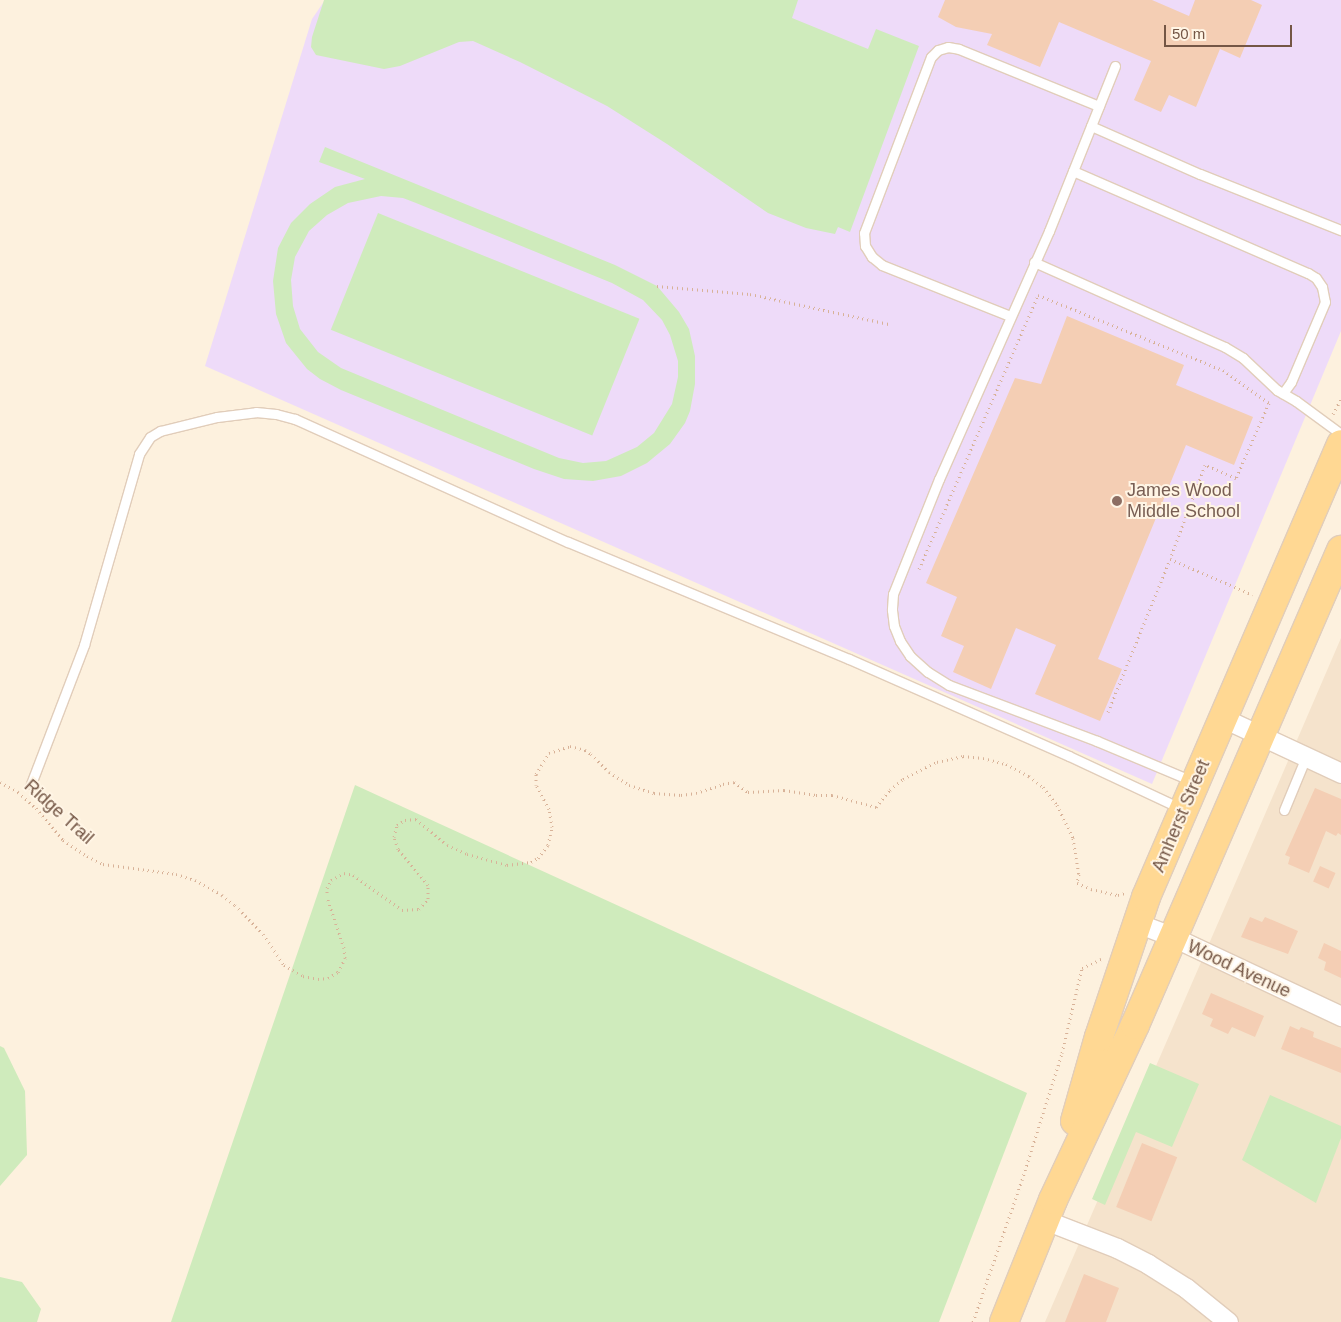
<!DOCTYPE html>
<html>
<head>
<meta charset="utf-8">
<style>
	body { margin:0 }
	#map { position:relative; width:1341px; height:1322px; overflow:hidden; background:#fdf1de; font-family:Helvetica,sans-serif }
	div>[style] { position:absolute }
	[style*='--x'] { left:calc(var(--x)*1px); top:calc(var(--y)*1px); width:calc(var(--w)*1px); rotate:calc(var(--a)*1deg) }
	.residential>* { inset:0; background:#f5e3cc }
	.education>* { inset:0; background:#eedbf9 }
	.green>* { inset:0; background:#cfebbc; transform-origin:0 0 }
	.building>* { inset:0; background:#f4ceb4; transform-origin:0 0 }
	.path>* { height:3px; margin-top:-1.5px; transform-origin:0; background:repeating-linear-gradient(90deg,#d8b298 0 1px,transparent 0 5px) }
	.roads { filter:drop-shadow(1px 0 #e1cdba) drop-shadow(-1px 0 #e1cdba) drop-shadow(0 1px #e1cdba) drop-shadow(0 -1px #e1cdba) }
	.service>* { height:9px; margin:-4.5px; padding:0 4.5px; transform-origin:4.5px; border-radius:4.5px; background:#fff }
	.minor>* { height:19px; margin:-9.5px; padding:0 9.5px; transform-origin:9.5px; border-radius:9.5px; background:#fff }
	.primary>* { height:28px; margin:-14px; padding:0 14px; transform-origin:14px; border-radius:14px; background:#ffd893 }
	.dots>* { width:14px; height:14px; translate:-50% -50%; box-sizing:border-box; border:2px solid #fff5e5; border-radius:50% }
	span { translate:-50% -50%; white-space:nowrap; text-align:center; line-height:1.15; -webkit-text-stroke:4px #fff5e5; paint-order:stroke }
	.education-label { font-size:18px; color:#785e54 }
	.left { translate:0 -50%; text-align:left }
	.street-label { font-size:18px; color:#745645 }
	.scale { position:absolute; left:1164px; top:25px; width:128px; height:22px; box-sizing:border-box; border:2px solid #745645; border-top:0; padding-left:6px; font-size:15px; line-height:18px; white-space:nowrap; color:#745645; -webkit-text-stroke:4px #fff5e5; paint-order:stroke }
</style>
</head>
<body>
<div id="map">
	<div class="residential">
		<i style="clip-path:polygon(1341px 638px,1341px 1322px,1045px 1322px,1244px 863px)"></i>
	</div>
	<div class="education">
		<i style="clip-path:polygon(325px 0,1341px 0,1341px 331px,1152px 784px,205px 366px,312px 19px)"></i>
	</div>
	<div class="green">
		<i style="clip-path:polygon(324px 0,798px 0,792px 18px,868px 49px,876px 29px,919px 46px,850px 232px,838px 227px,835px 234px,806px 228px,768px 213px,667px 144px,607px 106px,520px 62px,473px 41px,459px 42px,400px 66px,384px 69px,316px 55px,311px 47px,312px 37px)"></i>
		<i style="clip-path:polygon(evenodd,325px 147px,615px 265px,657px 286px,679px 312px,689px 329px,695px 356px,695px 384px,690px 411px,685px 423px,670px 444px,647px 463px,621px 476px,593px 481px,564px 479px,534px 469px,341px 390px,320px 379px,307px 369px,286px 343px,276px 314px,273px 281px,278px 248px,291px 223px,310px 204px,335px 187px,365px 179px,319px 162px,325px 147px,381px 196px,403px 198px,416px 203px,612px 283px,643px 300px,662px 320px,670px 335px,678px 361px,678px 377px,672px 404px,654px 433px,637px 447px,606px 461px,583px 463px,559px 458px,341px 368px,318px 352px,300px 329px,293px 306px,291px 280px,295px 257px,309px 231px,327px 215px,348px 203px,381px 196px)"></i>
		<i style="left:378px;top:213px;width:282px;height:126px;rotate:22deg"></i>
		<i style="clip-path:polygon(355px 785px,1027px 1093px,939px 1322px,171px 1322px)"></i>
		<i style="clip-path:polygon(0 1046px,4px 1048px,25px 1091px,27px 1155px,0 1186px)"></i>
		<i style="clip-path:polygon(1150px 1063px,1199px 1084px,1172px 1147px,1136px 1132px,1105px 1205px,1092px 1199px)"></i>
		<i style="clip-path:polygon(1270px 1095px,1341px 1126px,1341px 1138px,1316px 1203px,1242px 1160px)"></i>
		<i style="clip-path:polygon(0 1277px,22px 1282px,41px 1309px,37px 1322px,0 1322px)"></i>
	</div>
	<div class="building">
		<i style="clip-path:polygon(945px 0,1152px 0,1189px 16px,1195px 0,1251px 0,1262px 5px,1240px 58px,1220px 49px,1196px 107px,1169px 95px,1161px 112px,1134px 100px,1151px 61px,1059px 22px,1040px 67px,987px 45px,992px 34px,956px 27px,938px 17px)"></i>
		<i style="clip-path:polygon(1067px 316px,1184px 365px,1176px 385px,1253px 417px,1234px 465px,1186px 445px,1098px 659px,1122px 669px,1100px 721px,1035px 694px,1056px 645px,1016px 628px,991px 689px,953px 672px,964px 646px,941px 636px,957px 597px,926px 583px,1015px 378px,1041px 384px)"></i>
		<i style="clip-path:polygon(1315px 788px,1341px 799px,1341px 835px,1338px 833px,1336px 836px,1326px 831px,1309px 873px,1288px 864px,1290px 857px,1285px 855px)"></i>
		<i style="left:1320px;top:866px;width:17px;height:17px;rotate:24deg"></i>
		<i style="clip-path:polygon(1250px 917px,1262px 922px,1265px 917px,1298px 931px,1288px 954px,1241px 937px)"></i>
		<i style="clip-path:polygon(1324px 943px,1341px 951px,1341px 978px,1324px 970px,1326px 962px,1318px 958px)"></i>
		<i style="clip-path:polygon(1211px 993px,1264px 1016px,1255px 1037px,1232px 1027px,1228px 1034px,1210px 1026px,1213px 1019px,1202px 1014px)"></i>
		<i style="clip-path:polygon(1290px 1026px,1299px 1030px,1301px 1027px,1314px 1032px,1313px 1037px,1341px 1048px,1341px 1073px,1281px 1049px)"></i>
		<i style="left:1142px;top:1143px;width:38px;height:69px;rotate:22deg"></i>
		<i style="clip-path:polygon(1084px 1274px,1119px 1288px,1106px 1322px,1065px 1322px)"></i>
	</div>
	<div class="path">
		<i style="--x:657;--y:286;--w:93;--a:4.9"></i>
		<i style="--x:750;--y:294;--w:142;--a:12.2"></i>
		<i style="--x:1333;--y:414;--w:17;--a:-62"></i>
		<i style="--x:919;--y:569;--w:299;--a:-66.5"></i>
		<i style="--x:1038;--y:295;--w:200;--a:22.1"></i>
		<i style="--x:1223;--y:370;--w:57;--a:35.7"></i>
		<i style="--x:1269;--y:403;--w:82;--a:113.7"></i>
		<i style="--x:1236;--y:478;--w:34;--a:-157"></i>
		<i style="--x:1205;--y:465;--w:100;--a:110.4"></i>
		<i style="--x:1170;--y:559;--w:90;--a:23.4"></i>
		<i style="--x:1108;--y:712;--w:165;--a:-67.9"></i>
		<i style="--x:0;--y:782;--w:21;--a:29"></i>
		<i style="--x:18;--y:792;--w:24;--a:42"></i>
		<i style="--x:36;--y:808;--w:42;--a:49.8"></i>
		<i style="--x:63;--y:840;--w:29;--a:34"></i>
		<i style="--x:87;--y:856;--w:18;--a:27"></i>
		<i style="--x:103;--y:864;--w:74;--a:7.8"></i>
		<i style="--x:176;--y:874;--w:20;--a:18"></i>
		<i style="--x:195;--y:880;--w:31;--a:29"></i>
		<i style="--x:222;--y:895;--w:16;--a:38"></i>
		<i style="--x:235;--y:905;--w:40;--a:46"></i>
		<i style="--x:263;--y:934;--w:37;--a:56"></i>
		<i style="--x:284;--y:965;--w:22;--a:30"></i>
		<i style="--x:303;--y:976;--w:15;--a:11"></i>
		<i style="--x:318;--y:979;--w:10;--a:-6"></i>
		<i style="--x:328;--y:978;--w:12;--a:-31"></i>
		<i style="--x:338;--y:972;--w:16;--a:-63"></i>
		<i style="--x:345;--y:958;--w:10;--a:-96"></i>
		<i style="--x:344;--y:948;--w:54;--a:-108.4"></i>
		<i style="--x:327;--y:897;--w:9;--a:-90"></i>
		<i style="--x:327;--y:888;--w:9;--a:-63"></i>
		<i style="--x:331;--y:880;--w:15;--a:-28"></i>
		<i style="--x:344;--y:873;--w:9;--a:13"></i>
		<i style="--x:353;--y:875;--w:60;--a:35.5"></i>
		<i style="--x:402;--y:910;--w:17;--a:-3"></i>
		<i style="--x:419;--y:909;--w:13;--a:-48"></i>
		<i style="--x:428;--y:899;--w:14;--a:-90"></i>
		<i style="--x:428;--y:885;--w:47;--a:-129.8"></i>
		<i style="--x:398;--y:849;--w:13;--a:-108"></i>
		<i style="--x:394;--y:837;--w:12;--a:-76"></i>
		<i style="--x:397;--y:825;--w:9;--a:-32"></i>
		<i style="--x:405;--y:820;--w:11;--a:-5"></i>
		<i style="--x:416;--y:819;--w:40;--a:40"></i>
		<i style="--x:447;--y:845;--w:22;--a:24"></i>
		<i style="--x:467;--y:854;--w:41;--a:15.4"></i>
		<i style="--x:507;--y:865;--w:24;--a:-7"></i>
		<i style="--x:531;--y:862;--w:8;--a:-30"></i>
		<i style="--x:538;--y:858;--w:16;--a:-52"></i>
		<i style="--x:548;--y:845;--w:18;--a:-77"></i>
		<i style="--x:552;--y:827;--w:18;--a:-99"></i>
		<i style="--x:549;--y:809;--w:27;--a:-118"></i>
		<i style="--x:536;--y:785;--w:11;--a:-90"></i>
		<i style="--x:536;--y:774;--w:25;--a:-58"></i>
		<i style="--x:549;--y:753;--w:22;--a:-18"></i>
		<i style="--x:570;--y:746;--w:16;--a:15"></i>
		<i style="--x:585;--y:750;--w:7;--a:34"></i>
		<i style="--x:591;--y:754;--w:25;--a:45"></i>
		<i style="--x:609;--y:772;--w:24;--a:33"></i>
		<i style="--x:629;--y:785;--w:26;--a:18"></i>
		<i style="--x:654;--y:793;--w:27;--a:4"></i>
		<i style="--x:681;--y:795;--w:15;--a:-8"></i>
		<i style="--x:696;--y:793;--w:28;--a:-18"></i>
		<i style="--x:723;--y:784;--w:11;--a:-10"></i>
		<i style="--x:734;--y:782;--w:17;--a:36"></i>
		<i style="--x:748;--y:792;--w:36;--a:-3"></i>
		<i style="--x:784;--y:790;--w:32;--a:9"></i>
		<i style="--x:816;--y:795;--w:16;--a:0"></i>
		<i style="--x:832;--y:795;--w:46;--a:15.3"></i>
		<i style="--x:876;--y:807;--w:22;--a:-51"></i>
		<i style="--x:890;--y:790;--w:17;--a:-40"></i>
		<i style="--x:903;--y:779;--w:38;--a:-27"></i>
		<i style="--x:937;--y:762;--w:27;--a:-13"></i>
		<i style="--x:963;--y:756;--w:20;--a:6"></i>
		<i style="--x:983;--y:758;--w:24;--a:15"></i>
		<i style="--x:1006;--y:764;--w:26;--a:28"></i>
		<i style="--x:1029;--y:776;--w:18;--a:38"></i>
		<i style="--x:1043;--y:787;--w:23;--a:52"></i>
		<i style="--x:1057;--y:805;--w:37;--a:64"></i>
		<i style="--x:1073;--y:838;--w:36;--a:81"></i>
		<i style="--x:1079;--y:874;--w:9;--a:103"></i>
		<i style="--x:1077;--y:883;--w:15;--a:23"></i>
		<i style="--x:1091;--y:889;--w:28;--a:13"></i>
		<i style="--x:1118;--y:895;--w:7;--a:-16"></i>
		<i style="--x:973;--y:1322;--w:150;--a:-71"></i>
		<i style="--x:1022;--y:1180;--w:133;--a:-72.5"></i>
		<i style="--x:1062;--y:1053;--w:87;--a:-76.8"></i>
		<i style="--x:1082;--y:968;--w:23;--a:-25"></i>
	</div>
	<div class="roads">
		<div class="service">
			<i style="--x:1115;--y:66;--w:178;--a:111.8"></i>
			<i style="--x:1049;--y:231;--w:271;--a:113.9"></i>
			<i style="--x:939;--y:479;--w:124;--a:111.8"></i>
			<i style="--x:893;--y:594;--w:16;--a:94"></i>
			<i style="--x:892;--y:610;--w:16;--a:83"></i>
			<i style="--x:894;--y:626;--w:16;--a:68"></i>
			<i style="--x:900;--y:641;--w:18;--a:56"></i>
			<i style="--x:910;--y:656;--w:24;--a:42"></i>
			<i style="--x:928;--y:672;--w:25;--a:32"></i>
			<i style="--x:949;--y:685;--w:158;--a:20.7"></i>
			<i style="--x:1097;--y:741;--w:103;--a:22.8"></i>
			<i style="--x:1091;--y:126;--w:119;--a:23.8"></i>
			<i style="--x:1200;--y:174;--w:152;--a:21.7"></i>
			<i style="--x:1073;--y:171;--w:256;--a:23.5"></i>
			<i style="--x:1308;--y:273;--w:9;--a:32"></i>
			<i style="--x:1316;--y:278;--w:11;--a:56"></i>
			<i style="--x:1322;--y:287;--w:15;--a:79"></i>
			<i style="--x:1325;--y:302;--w:87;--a:113"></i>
			<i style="--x:1291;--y:382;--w:14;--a:126"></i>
			<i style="--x:1034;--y:262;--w:209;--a:24"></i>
			<i style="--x:1225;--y:347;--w:21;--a:31"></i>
			<i style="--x:1243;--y:358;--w:47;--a:43.3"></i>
			<i style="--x:1277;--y:390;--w:22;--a:30"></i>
			<i style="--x:1296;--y:401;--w:56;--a:36.3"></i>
			<i style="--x:1010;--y:316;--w:138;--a:-158.3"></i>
			<i style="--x:882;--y:265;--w:13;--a:-141"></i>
			<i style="--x:872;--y:257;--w:13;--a:-122"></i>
			<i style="--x:865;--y:246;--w:13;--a:-94"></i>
			<i style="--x:864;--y:233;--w:188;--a:-69.2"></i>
			<i style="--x:931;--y:57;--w:10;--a:-45"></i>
			<i style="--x:938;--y:50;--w:10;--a:-17"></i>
			<i style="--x:948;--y:47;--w:11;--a:10"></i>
			<i style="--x:959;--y:49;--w:151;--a:22.2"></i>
			<i style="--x:31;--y:784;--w:149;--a:-69.1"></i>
			<i style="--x:84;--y:645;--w:199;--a:-73.9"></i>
			<i style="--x:139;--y:454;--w:20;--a:-57"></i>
			<i style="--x:150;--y:437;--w:12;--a:-31"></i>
			<i style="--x:160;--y:431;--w:59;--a:-13.8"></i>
			<i style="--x:217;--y:417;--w:39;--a:-7"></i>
			<i style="--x:256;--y:412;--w:20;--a:6"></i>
			<i style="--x:276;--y:414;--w:20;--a:15"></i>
			<i style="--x:295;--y:419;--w:299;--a:24.3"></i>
			<i style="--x:568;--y:542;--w:304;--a:22.6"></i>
			<i style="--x:849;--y:659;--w:240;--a:23.8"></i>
			<i style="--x:1069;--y:756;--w:123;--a:25.1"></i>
			<i style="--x:1284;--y:810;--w:57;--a:-67.5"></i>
		</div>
		<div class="minor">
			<i style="--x:1223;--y:718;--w:130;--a:25"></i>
			<i style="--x:1137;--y:923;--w:39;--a:21"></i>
			<i style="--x:1173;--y:937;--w:186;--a:25.2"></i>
			<i style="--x:1045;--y:1220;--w:77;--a:21.3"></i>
			<i style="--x:1117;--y:1248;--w:35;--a:27"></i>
			<i style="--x:1148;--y:1264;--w:45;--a:32.3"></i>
			<i style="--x:1186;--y:1288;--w:54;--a:39"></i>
		</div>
		<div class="primary">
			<i style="--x:1075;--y:1121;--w:87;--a:-74.1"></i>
			<i style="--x:1099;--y:1037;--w:148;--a:-71.4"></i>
			<i style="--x:1146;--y:897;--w:493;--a:-66.7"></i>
			<i style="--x:1004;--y:1322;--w:131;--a:-68.1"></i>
			<i style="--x:1053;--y:1200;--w:193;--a:-64.9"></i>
			<i style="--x:1135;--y:1025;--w:518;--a:-66.55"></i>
		</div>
	</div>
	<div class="dots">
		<i style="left:1117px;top:501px;background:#8d6e63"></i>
	</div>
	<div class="education-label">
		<span class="left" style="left:1127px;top:501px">James Wood<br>Middle School</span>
	</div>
	<div class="street-label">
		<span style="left:59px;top:812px;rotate:42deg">Ridge Trail</span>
		<span style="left:1181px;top:816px;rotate:-67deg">Amherst Street</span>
		<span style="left:1239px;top:969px;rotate:25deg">Wood Avenue</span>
	</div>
	<div class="scale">50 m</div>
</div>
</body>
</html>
